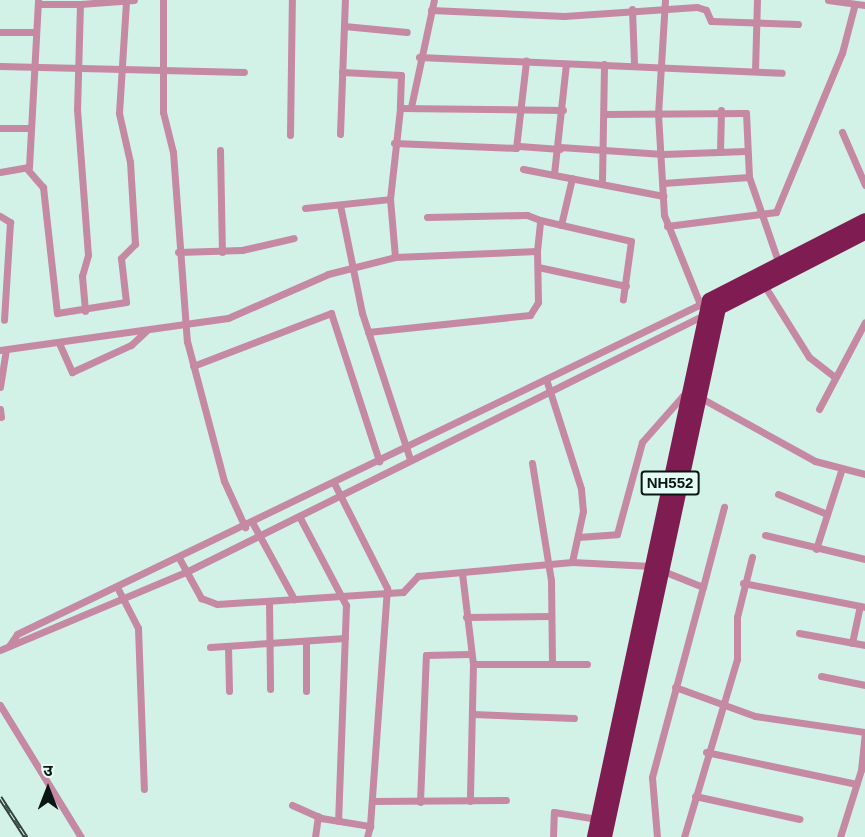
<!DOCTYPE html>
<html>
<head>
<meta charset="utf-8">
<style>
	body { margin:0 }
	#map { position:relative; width:865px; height:837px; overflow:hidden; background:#d2f2e8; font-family:Helvetica,"Noto Sans Devanagari",sans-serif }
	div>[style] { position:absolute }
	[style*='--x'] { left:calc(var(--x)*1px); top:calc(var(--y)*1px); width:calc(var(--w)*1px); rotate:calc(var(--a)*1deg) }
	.street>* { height:7px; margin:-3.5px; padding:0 3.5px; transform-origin:3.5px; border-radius:3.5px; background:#c589a3 }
	.highway>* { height:14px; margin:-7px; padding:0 7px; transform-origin:7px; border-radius:7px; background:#7f1c51 }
	.rail>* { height:5px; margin-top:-2.5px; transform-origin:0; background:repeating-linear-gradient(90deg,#e4fdf5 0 9px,#30403b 0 18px); box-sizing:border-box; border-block:2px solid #30403b }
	span { translate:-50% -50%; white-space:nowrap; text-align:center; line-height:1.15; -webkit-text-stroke:5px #e4fdf5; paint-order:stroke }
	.shield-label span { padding:2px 4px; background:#e4fdf5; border:2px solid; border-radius:4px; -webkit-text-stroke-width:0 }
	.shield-label { font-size:15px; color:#0a1613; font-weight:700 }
	.north { position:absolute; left:18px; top:759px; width:60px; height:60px; -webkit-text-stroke:4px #e4fdf5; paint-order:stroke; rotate:0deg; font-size:16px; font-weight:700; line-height:24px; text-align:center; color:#0a1613 }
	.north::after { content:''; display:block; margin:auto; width:21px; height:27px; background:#0a1613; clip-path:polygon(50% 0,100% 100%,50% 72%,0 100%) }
</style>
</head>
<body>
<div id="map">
	<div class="street">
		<i style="--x:163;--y:0;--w:112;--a:90"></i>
		<i style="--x:163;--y:112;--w:41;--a:76"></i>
		<i style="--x:173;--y:152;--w:190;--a:85.8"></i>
		<i style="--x:187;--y:341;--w:145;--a:75.2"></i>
		<i style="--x:224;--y:481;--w:51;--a:65.5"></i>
		<i style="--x:665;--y:0;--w:114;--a:93.5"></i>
		<i style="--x:658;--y:114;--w:101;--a:86.6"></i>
		<i style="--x:664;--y:215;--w:96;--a:68"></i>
		<i style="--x:828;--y:0;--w:37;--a:8"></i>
		<i style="--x:38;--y:4;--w:42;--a:0"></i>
		<i style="--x:80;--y:4;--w:105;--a:91.6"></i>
		<i style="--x:77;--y:109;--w:146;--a:85.7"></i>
		<i style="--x:88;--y:255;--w:22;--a:106"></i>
		<i style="--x:82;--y:276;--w:35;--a:85"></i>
		<i style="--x:80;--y:4;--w:54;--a:-4.2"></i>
		<i style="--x:632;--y:9;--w:55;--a:87.9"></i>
		<i style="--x:431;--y:10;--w:133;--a:2.6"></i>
		<i style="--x:564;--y:16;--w:133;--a:-3.9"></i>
		<i style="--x:697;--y:7;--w:9;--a:18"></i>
		<i style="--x:706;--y:10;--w:12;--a:66"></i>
		<i style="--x:711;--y:21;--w:87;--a:2"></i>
		<i style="--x:344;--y:26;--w:63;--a:5.4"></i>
		<i style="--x:0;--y:32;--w:36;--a:0"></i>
		<i style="--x:419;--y:57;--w:363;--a:2.5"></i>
		<i style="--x:0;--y:66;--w:244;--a:1.4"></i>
		<i style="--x:755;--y:71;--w:71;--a:-88.4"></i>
		<i style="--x:342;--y:72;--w:59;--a:2.9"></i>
		<i style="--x:401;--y:75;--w:33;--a:92"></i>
		<i style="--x:411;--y:107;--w:109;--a:-77.9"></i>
		<i style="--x:604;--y:114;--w:142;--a:-0.4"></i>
		<i style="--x:746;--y:113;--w:64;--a:87.3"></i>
		<i style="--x:749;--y:177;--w:92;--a:71"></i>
		<i style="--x:0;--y:128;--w:31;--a:0"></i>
		<i style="--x:842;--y:132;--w:58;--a:66.5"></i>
		<i style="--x:340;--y:134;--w:134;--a:-87.9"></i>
		<i style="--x:290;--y:135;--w:135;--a:-89.2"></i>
		<i style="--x:394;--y:143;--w:122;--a:2.3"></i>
		<i style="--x:516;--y:148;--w:88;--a:-83.4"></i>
		<i style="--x:519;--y:146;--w:41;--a:4.2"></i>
		<i style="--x:560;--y:147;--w:103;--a:3.9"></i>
		<i style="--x:663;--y:154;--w:83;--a:-2.1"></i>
		<i style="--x:220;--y:150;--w:102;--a:88.9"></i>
		<i style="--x:720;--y:152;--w:42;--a:-88.6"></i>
		<i style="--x:523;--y:169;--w:143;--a:10.9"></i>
		<i style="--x:28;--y:170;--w:23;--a:49"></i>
		<i style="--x:43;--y:187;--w:127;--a:83.7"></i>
		<i style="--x:57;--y:313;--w:70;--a:-9.1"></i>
		<i style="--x:126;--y:302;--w:44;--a:-96.5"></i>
		<i style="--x:121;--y:258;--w:20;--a:-45"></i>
		<i style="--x:135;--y:244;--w:82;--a:-93.5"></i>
		<i style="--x:130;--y:162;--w:50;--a:-102.7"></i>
		<i style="--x:119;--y:113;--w:112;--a:-86.4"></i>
		<i style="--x:0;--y:172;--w:29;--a:-10"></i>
		<i style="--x:29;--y:167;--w:167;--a:-86.9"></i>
		<i style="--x:554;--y:174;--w:111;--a:-83.8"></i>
		<i style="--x:602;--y:181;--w:117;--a:-89"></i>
		<i style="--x:663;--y:183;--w:86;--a:-4"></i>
		<i style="--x:340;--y:205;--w:110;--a:78.5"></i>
		<i style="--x:362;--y:313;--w:154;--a:71.8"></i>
		<i style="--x:305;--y:208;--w:85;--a:-6"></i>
		<i style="--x:0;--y:216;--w:12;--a:31"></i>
		<i style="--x:10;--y:222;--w:98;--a:93.5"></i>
		<i style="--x:540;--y:220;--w:93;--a:13"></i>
		<i style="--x:631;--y:241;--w:59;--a:97.9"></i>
		<i style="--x:561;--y:225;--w:48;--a:-76.8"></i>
		<i style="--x:667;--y:226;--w:110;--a:-7.3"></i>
		<i style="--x:776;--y:212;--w:172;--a:-67.5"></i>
		<i style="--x:842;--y:53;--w:48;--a:-75.4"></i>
		<i style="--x:178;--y:252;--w:64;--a:-1.8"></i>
		<i style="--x:242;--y:250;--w:53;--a:-13"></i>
		<i style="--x:395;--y:257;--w:58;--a:-94.9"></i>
		<i style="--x:390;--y:199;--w:92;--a:-83.7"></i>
		<i style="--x:400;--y:108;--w:163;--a:0.7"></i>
		<i style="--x:538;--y:267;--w:90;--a:12.2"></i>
		<i style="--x:764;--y:285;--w:85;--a:58"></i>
		<i style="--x:809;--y:357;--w:33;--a:38"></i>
		<i style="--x:368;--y:332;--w:163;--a:-6"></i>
		<i style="--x:530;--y:315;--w:15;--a:-58"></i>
		<i style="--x:538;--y:302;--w:51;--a:-91.1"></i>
		<i style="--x:59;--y:343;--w:32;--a:66"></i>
		<i style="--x:72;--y:372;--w:65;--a:-24.6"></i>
		<i style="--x:131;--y:345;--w:21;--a:-43"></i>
		<i style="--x:0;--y:350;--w:230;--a:-8"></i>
		<i style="--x:228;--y:318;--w:109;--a:-23.7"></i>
		<i style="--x:328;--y:274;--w:69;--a:-14.2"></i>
		<i style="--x:395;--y:257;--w:142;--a:-2.4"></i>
		<i style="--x:537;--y:251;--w:31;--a:-84"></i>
		<i style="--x:540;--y:220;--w:14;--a:-159"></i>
		<i style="--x:527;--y:215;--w:100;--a:178.9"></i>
		<i style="--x:193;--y:366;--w:148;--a:-21"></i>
		<i style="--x:331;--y:313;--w:156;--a:72"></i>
		<i style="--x:546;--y:379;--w:115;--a:72.3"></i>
		<i style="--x:581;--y:489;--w:22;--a:85"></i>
		<i style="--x:583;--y:511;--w:52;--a:102.2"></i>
		<i style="--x:0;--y:387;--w:36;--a:-81"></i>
		<i style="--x:701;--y:398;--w:130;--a:28.9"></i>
		<i style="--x:815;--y:461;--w:52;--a:14.6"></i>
		<i style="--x:0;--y:409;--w:8;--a:83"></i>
		<i style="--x:819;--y:409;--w:98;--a:-62.1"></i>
		<i style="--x:532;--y:463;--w:119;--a:80.8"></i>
		<i style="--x:551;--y:580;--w:84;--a:89.3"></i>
		<i style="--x:334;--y:483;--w:118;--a:63.2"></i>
		<i style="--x:387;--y:588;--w:239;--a:94.1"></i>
		<i style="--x:778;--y:494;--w:53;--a:22.2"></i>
		<i style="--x:299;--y:516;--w:101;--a:62.2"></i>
		<i style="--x:346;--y:605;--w:216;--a:92.1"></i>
		<i style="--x:252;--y:522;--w:88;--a:61.4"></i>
		<i style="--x:765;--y:535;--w:103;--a:13.5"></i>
		<i style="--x:578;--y:537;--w:39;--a:-4"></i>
		<i style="--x:617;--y:534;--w:95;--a:-74.8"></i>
		<i style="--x:642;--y:442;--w:68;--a:-48.6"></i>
		<i style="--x:816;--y:549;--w:82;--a:-72.2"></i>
		<i style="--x:179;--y:558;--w:46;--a:61.2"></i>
		<i style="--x:201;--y:598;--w:17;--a:21"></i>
		<i style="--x:217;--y:604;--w:186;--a:-3.7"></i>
		<i style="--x:403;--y:592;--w:22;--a:-47"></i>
		<i style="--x:418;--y:576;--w:155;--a:-5.2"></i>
		<i style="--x:572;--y:562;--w:79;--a:2.9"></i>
		<i style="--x:462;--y:573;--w:92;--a:83.1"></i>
		<i style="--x:473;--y:664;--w:137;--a:91.3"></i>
		<i style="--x:743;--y:583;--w:124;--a:11.1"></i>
		<i style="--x:117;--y:587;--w:46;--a:62.9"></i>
		<i style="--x:138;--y:628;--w:161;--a:87.9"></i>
		<i style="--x:703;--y:587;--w:83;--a:-75.3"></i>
		<i style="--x:269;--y:601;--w:88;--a:89.3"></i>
		<i style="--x:466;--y:617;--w:85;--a:-0.7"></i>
		<i style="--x:799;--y:633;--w:67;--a:10.3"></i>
		<i style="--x:306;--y:641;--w:50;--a:90"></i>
		<i style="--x:852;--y:643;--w:38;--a:-78"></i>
		<i style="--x:9;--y:646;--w:14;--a:-56"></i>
		<i style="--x:17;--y:634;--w:768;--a:-25.76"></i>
		<i style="--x:228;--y:646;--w:45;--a:88.7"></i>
		<i style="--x:210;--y:647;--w:135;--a:-3.8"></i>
		<i style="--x:0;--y:650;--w:202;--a:-22.8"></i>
		<i style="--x:186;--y:572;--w:578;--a:-26.39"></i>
		<i style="--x:473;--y:664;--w:114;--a:0"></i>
		<i style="--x:821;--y:676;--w:45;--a:11.6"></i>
		<i style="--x:675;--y:687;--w:85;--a:19.9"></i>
		<i style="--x:755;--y:716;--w:111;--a:8.3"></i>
		<i style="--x:865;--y:732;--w:38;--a:96"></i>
		<i style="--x:861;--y:770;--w:70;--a:107.4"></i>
		<i style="--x:0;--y:705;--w:155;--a:58.5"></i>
		<i style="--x:473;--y:714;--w:101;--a:2.3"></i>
		<i style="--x:706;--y:752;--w:154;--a:12"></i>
		<i style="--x:695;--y:796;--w:107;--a:12.4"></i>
		<i style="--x:372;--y:801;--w:134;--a:-0.4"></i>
		<i style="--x:420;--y:802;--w:147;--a:-87.7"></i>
		<i style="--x:426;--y:655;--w:43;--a:-1.3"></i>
		<i style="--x:292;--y:805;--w:32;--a:24"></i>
		<i style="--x:321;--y:818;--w:50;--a:9.3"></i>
		<i style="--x:370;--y:826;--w:11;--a:105"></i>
		<i style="--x:315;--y:837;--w:21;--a:-82"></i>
		<i style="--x:553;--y:837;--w:25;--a:-88"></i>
		<i style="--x:554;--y:812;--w:44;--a:9.2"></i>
		<i style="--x:657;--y:837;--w:60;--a:-94.8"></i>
		<i style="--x:652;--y:777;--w:197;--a:-75"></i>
		<i style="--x:703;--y:587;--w:43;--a:-158.2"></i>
		<i style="--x:684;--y:837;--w:186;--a:-73.4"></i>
		<i style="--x:737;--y:659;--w:42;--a:-90"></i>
		<i style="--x:737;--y:617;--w:62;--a:-76"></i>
	</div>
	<div class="highway">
		<i style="--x:715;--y:310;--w:169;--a:-27.2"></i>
		<i style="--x:594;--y:837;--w:549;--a:-77.91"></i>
		<i style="--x:709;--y:300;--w:175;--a:-27.1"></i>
		<i style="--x:605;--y:837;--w:555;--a:-77.84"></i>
	</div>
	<div class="rail">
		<i style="--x:0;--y:797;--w:48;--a:57"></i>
	</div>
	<div class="shield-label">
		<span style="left:670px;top:483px">NH552</span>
	</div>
	<div class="north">उ</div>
</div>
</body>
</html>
